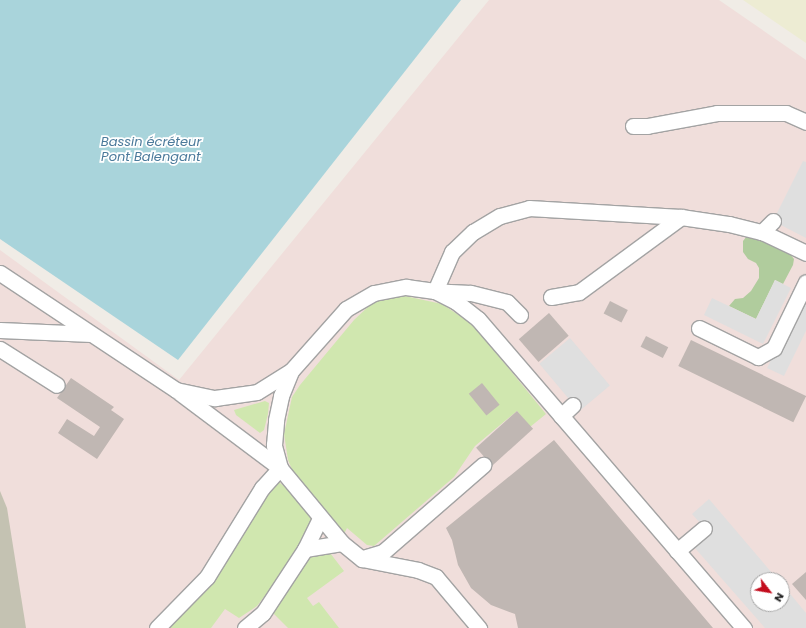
<!DOCTYPE html>
<html>
<head>
<meta charset="utf-8">
<style>
	body { margin:0 }
	#map { position:relative; width:806px; height:628px; overflow:hidden; background:#f0ece6; font-family:Poppins,sans-serif }
	div>[style] { position:absolute }
	[style*='--x'] { left:calc(var(--x)*1px); top:calc(var(--y)*1px); width:calc(var(--w)*1px); rotate:calc(var(--a)*1deg) }
	.military>* { inset:0; background:#f0dedb }
	.construction>* { inset:0; background:#c4c2b2 }
	.farmland>* { inset:0; background:#edecd3 }
	.grass>* { inset:0; background:#d0e7af }
	.forest>* { inset:0; background:#b0cc9d }
	.parking>* { inset:0; background:#dfdfdf; transform-origin:0 0 }
	.water>* { inset:0; background:#a9d4db }
	.building>* { inset:0; background:#c0b7b3; transform-origin:0 0 }
	.roads { filter:drop-shadow(1px 0 #a3a3a3) drop-shadow(-1px 0 #a3a3a3) drop-shadow(0 1px #a3a3a3) drop-shadow(0 -1px #a3a3a3) }
	.minor>* { height:15px; margin:-7.5px; padding:0 7.5px; transform-origin:7.5px; border-radius:7.5px; background:#fff }
	span { translate:-50% -50%; white-space:nowrap; text-align:center; line-height:1.15; -webkit-text-stroke:3.5px #fff; paint-order:stroke }
	.water-label { font-size:13px; color:#4b7a9b; font-style:italic }
	.north { position:absolute; left:750px; top:572px; width:40px; height:40px; box-sizing:border-box; background:#fff; border:1px solid #a5a5a5; border-radius:50%; rotate:121deg; font-size:11px; font-weight:700; line-height:16px; text-align:center; color:#1f1f1f }
	.north::after { content:''; display:block; margin:auto; width:14px; height:18px; background:#c30c1d; clip-path:polygon(50% 0,100% 100%,50% 72%,0 100%) }
</style>
</head>
<body>
<div id="map">
	<div class="military">
		<i style="clip-path:polygon(evenodd,489px 0,719px 0,806px 60px,806px 628px,0 628px,0 250px,179px 380px,489px 0,758px 580px,782px 580px,782px 604px,758px 604px,758px 580px)"></i>
	</div>
	<div class="construction">
		<i style="clip-path:polygon(0 491px,7px 508px,26px 628px,0 628px)"></i>
	</div>
	<div class="farmland">
		<i style="clip-path:polygon(743px 0,806px 0,806px 43px)"></i>
	</div>
	<div class="grass">
		<i style="clip-path:polygon(405px 296px,442px 304px,466px 320px,478px 331px,546px 414px,530px 427px,517px 411px,475px 446px,454px 477px,374px 546px,367px 545px,347px 528px,344px 534px,293px 472px,288px 460px,284px 434px,292px 397px,300px 385px,354px 320px,371px 304px,382px 299px)"></i>
		<i style="clip-path:polygon(265px 401px,269px 403px,268px 414px,264px 430px,260px 433px,236px 415px,234px 410px)"></i>
		<i style="clip-path:polygon(275px 483px,280px 483px,285px 487px,310px 514px,311px 521px,310px 527px,280px 576px,257px 606px,239px 618px,225px 609px,211px 628px,166px 628px,261px 497px)"></i>
		<i style="clip-path:polygon(327px 549px,344px 571px,307px 598px,313px 606px,319px 602px,339px 628px,288px 628px,272px 612px,312px 552px)"></i>
	</div>
	<div class="forest">
		<i style="clip-path:polygon(747px 236px,759px 239px,790px 254px,794px 259px,793px 265px,783px 284px,775px 280px,756px 319px,729px 306px,735px 299px,743px 298px,751px 291px,759px 278px,759px 268px,756px 263px,748px 259px,743px 252px,743px 241px)"></i>
	</div>
	<div class="parking">
		<i style="clip-path:polygon(803px 161px,806px 162px,806px 238px,773px 221px)"></i>
		<i style="clip-path:polygon(775px 280px,791px 288px,763px 344px,704px 315px,712px 298px,756px 319px)"></i>
		<i style="clip-path:polygon(804px 294px,806px 295px,806px 331px,784px 376px,767px 368px)"></i>
		<i style="left:570px;top:338px;width:62px;height:40px;rotate:50deg"></i>
		<i style="clip-path:polygon(709px 499px,778px 580px,758px 580px,758px 604px,782px 604px,782px 584px,806px 613px,806px 628px,765px 628px,694px 547px,709px 533px,692px 514px)"></i>
	</div>
	<div class="water">
		<i style="clip-path:polygon(0 0,461px 0,178px 360px,0 239px)"></i>
	</div>
	<div class="building">
		<i style="left:610px;top:301px;width:20px;height:14px;rotate:27deg"></i>
		<i style="left:549px;top:313px;width:30px;height:40px;rotate:49deg"></i>
		<i style="left:646px;top:336px;width:25px;height:12px;rotate:27deg"></i>
		<i style="left:691px;top:340px;width:128px;height:29px;rotate:26deg"></i>
		<i style="clip-path:polygon(71px 378px,114px 407px,111px 410px,124px 419px,97px 459px,58px 433px,67px 419px,94px 436px,100px 427px,57px 398px)"></i>
		<i style="left:482px;top:383px;width:28px;height:17px;rotate:51deg"></i>
		<i style="left:517px;top:411px;width:24px;height:55px;rotate:48deg"></i>
		<i style="clip-path:polygon(554px 440px,623px 522px,713px 628px,518px 628px,515px 614px,491px 605px,471px 588px,458px 565px,452px 540px,446px 528px)"></i>
		<i style="clip-path:polygon(806px 572px,806px 600px,792px 584px)"></i>
	</div>
	<div class="roads">
		<div class="minor">
			<i style="--x:633;--y:126;--w:14;--a:0"></i>
			<i style="--x:647;--y:126;--w:71;--a:-10.5"></i>
			<i style="--x:717;--y:113;--w:69;--a:0"></i>
			<i style="--x:786;--y:113;--w:22;--a:24"></i>
			<i style="--x:773;--y:221;--w:16;--a:135"></i>
			<i style="--x:762;--y:232;--w:49;--a:25.5"></i>
			<i style="--x:0;--y:273;--w:211;--a:33.6"></i>
			<i style="--x:176;--y:390;--w:40;--a:12"></i>
			<i style="--x:215;--y:398;--w:42;--a:-8.1"></i>
			<i style="--x:257;--y:392;--w:40;--a:-32"></i>
			<i style="--x:291;--y:371;--w:83;--a:-48.4"></i>
			<i style="--x:346;--y:309;--w:32;--a:-30"></i>
			<i style="--x:374;--y:293;--w:33;--a:-11"></i>
			<i style="--x:406;--y:287;--w:29;--a:8"></i>
			<i style="--x:435;--y:291;--w:22;--a:27"></i>
			<i style="--x:455;--y:301;--w:29;--a:38"></i>
			<i style="--x:478;--y:319;--w:408;--a:49.3"></i>
			<i style="--x:551;--y:297;--w:28;--a:-10"></i>
			<i style="--x:579;--y:292;--w:127;--a:-36.3"></i>
			<i style="--x:520;--y:315;--w:18;--a:-135"></i>
			<i style="--x:507;--y:302;--w:38;--a:-166"></i>
			<i style="--x:470;--y:293;--w:35;--a:-177"></i>
			<i style="--x:435;--y:291;--w:43;--a:-66.4"></i>
			<i style="--x:452;--y:252;--w:29;--a:-44"></i>
			<i style="--x:473;--y:232;--w:31;--a:-31"></i>
			<i style="--x:500;--y:216;--w:30;--a:-15"></i>
			<i style="--x:529;--y:208;--w:152;--a:3.4"></i>
			<i style="--x:681;--y:217;--w:49;--a:8.3"></i>
			<i style="--x:729;--y:224;--w:34;--a:14"></i>
			<i style="--x:699;--y:328;--w:66;--a:26.2"></i>
			<i style="--x:758;--y:357;--w:18;--a:-29"></i>
			<i style="--x:774;--y:348;--w:73;--a:-64.1"></i>
			<i style="--x:0;--y:330;--w:91;--a:2.5"></i>
			<i style="--x:0;--y:349;--w:67;--a:32.3"></i>
			<i style="--x:180;--y:393;--w:125;--a:36.9"></i>
			<i style="--x:280;--y:468;--w:97;--a:50.4"></i>
			<i style="--x:342;--y:543;--w:26;--a:39"></i>
			<i style="--x:362;--y:559;--w:57;--a:11.1"></i>
			<i style="--x:418;--y:570;--w:19;--a:21"></i>
			<i style="--x:436;--y:577;--w:67;--a:49.9"></i>
			<i style="--x:561;--y:416;--w:16;--a:-43"></i>
			<i style="--x:305;--y:549;--w:37;--a:-9"></i>
			<i style="--x:677;--y:551;--w:35;--a:-40"></i>
			<i style="--x:363;--y:558;--w:21;--a:-17"></i>
			<i style="--x:383;--y:552;--w:133;--a:-41"></i>
			<i style="--x:157;--y:628;--w:71;--a:-45.6"></i>
			<i style="--x:207;--y:577;--w:105;--a:-58.3"></i>
			<i style="--x:262;--y:488;--w:27;--a:-48"></i>
			<i style="--x:280;--y:468;--w:24;--a:-105"></i>
			<i style="--x:274;--y:445;--w:25;--a:-85"></i>
			<i style="--x:276;--y:420;--w:25;--a:-78"></i>
			<i style="--x:281;--y:396;--w:27;--a:-68"></i>
			<i style="--x:245;--y:628;--w:23;--a:-40"></i>
			<i style="--x:263;--y:613;--w:77;--a:-56.7"></i>
			<i style="--x:305;--y:549;--w:34;--a:-64"></i>
		</div>
	</div>
	<div class="water-label">
		<span style="left:151px;top:150px">Bassin écréteur<br>Pont Balengant</span>
	</div>
	<div class="north">N</div>
</div>
</body>
</html>
